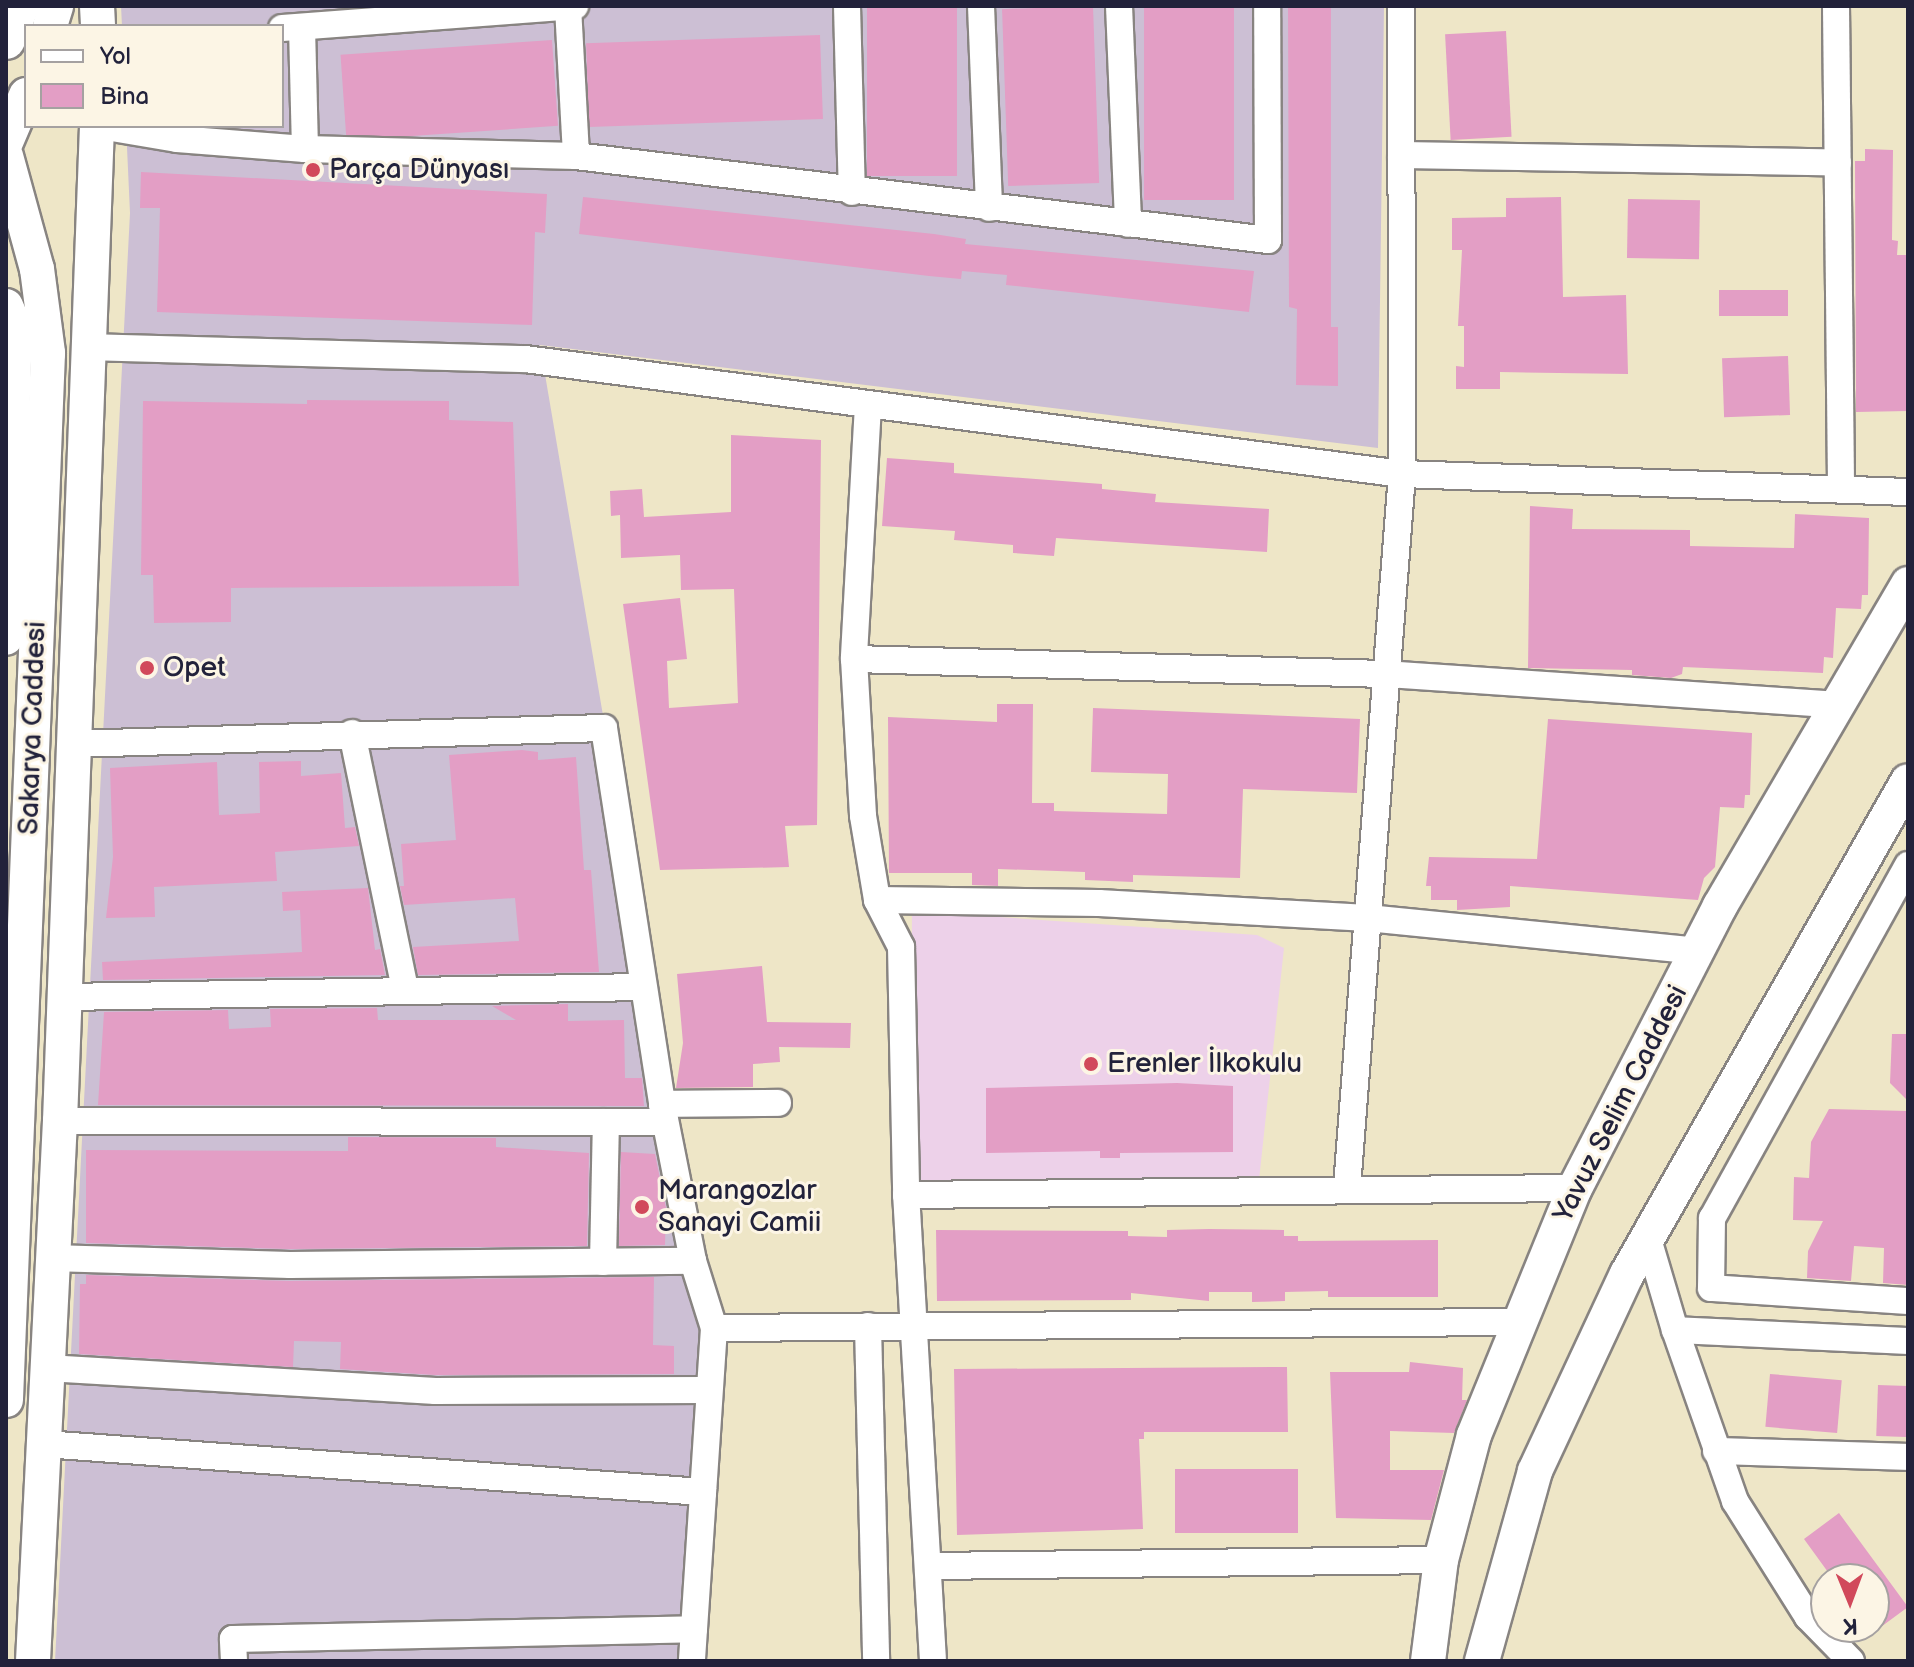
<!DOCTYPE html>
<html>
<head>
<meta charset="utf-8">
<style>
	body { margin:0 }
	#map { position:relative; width:1914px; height:1667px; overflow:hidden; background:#eee6c7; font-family:"Balsamiq Sans",sans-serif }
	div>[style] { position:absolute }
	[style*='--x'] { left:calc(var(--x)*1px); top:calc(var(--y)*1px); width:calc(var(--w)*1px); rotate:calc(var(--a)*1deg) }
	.built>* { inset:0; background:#edd1e9 }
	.industrial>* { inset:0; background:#ccbfd4 }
	.building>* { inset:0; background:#e39ec5; transform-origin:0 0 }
	.roads { filter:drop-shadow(2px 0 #888481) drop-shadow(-2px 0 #888481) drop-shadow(0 2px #888481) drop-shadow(0 -2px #888481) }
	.minor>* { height:26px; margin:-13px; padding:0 13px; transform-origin:13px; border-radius:13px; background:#fff }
	.major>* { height:34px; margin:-17px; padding:0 17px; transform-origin:17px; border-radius:17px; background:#fff }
	.highway>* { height:38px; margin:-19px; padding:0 19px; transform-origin:19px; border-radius:19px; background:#fff }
	.dots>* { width:22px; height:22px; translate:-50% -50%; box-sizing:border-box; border:4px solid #fcf5e5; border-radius:50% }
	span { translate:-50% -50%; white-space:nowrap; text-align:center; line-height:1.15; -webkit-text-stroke:6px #fcf5e5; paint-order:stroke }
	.poi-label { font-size:28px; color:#22223b }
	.left { translate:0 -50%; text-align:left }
	.street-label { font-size:28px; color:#22223b }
	.frame { position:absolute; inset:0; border:8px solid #22223b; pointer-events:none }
	.legend { position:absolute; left:24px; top:24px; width:260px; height:104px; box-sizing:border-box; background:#fcf5e5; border:2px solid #a5a1a1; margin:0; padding:10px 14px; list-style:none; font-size:24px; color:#22223b }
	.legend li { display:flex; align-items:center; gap:16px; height:40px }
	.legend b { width:40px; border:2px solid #a5a1a1 }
	.north { position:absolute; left:1810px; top:1563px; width:80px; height:80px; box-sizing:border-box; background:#fcf5e5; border:2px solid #a5a1a1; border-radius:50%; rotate:179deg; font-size:22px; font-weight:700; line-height:32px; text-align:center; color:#22223b }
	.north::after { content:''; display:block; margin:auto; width:28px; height:36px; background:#d1495b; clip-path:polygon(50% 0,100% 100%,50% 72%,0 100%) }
</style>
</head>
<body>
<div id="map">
	<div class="built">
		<i style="clip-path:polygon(912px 911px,1257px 935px,1284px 948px,1259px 1180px,910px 1183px)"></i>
	</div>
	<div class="industrial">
		<i style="clip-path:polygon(121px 6px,1384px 6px,1378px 448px,540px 345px,706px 1321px,684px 1661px,55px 1661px,130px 213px,126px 126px,282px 126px,282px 26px,122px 26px)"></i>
	</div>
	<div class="building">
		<i style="left:867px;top:6px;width:90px;height:170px"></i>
		<i style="left:1093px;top:6px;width:177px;height:91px;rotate:88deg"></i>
		<i style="left:1144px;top:6px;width:90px;height:194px"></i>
		<i style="clip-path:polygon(1288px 6px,1331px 6px,1331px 327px,1338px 327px,1338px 386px,1296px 385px,1297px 309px,1289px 307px)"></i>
		<i style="left:1506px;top:31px;width:106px;height:61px;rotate:87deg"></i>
		<i style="left:820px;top:35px;width:84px;height:234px;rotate:88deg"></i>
		<i style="left:552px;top:40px;width:86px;height:212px;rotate:86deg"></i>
		<i style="clip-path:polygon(1865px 149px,1893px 150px,1892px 240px,1898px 241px,1897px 255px,1908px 255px,1908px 411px,1856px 412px,1855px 161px,1865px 161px)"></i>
		<i style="clip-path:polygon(141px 172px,547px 194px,545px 233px,535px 232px,532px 325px,157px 312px,160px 208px,140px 208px)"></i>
		<i style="clip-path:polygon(583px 197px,934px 234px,966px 239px,965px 244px,1254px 271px,1249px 312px,1006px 285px,1007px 275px,962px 271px,961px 279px,929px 276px,579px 234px)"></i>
		<i style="clip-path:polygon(1561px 197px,1563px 297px,1626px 295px,1628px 374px,1500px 372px,1500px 389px,1456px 389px,1456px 366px,1464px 367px,1464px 326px,1458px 326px,1462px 250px,1452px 250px,1452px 218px,1506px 217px,1506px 198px)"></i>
		<i style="left:1628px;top:199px;width:72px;height:59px;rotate:1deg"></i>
		<i style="left:1719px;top:290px;width:69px;height:26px"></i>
		<i style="left:1788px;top:356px;width:59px;height:66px;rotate:88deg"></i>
		<i style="clip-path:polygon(307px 400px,449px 401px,449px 420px,513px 422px,519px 586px,231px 588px,231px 622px,154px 623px,153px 575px,141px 575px,143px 401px,307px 404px)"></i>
		<i style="clip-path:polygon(731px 435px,821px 440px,817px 825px,785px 826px,789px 867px,660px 870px,623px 604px,680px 598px,687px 659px,667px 661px,669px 708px,738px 703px,734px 589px,681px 590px,680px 555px,621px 558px,620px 515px,611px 516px,610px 491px,642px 489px,644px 517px,731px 512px)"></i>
		<i style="clip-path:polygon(887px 458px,954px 463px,954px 473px,1102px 484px,1102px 489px,1156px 494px,1155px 502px,1269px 509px,1267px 552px,1056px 538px,1054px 556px,1013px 553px,1013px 545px,954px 540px,955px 531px,882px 526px)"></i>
		<i style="clip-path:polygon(1530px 506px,1573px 509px,1572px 529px,1690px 530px,1690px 546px,1794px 548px,1795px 514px,1869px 518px,1868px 595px,1862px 595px,1861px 609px,1836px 608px,1833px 658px,1824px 657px,1823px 673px,1683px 667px,1682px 674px,1671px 678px,1632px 675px,1632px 670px,1528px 668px)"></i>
		<i style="clip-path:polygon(997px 704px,1033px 704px,1032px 803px,1054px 803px,1054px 811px,1167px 814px,1168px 774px,1091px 772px,1093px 708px,1360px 719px,1357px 793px,1243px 789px,1240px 878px,1133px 875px,1133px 882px,1085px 880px,1085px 872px,998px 869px,998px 886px,972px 885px,972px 873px,889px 873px,888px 717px,997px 722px)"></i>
		<i style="clip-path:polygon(1548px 719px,1752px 733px,1750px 795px,1745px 795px,1744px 808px,1720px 807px,1715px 867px,1704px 878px,1698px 900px,1510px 886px,1510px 907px,1457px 910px,1457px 900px,1431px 900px,1431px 886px,1426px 886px,1429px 857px,1537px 859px)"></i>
		<i style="clip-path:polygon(522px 750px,538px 752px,538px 760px,576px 757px,584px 870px,591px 870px,599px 972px,418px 975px,413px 947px,519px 941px,515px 898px,404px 905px,400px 886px,404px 886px,401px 844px,456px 840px,449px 755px)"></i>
		<i style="clip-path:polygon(301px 761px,301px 776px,341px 773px,345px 828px,355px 827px,359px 846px,275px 852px,277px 881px,154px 887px,155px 917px,106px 918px,113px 857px,110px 768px,217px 762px,219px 815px,260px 813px,259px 762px)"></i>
		<i style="clip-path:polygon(368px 888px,375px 950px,380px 949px,385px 975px,103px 980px,102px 962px,302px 952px,300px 910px,283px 911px,282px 892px)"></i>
		<i style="clip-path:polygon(762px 966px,767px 1022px,851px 1023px,850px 1048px,779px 1047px,780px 1062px,753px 1064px,753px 1087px,676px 1088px,683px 1043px,677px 974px)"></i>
		<i style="clip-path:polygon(568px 1004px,568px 1021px,624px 1020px,625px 1078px,642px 1078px,644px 1106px,98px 1105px,104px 1012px,228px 1010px,229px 1029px,271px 1027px,270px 1009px,377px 1008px,378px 1020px,516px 1020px,492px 1006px)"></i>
		<i style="clip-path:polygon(1892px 1034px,1908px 1034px,1908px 1101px,1890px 1083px)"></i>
		<i style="clip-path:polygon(1177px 1083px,1233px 1086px,1233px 1152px,1120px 1153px,1120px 1158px,1100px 1158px,1100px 1151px,986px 1153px,986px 1088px)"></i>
		<i style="clip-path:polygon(1829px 1109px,1908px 1111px,1908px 1285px,1883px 1283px,1884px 1248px,1854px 1246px,1851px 1281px,1807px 1278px,1808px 1251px,1823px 1221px,1793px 1220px,1794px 1177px,1809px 1178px,1811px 1142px)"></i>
		<i style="clip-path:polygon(348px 1137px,496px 1138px,496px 1147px,589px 1153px,587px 1246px,290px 1249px,86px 1243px,86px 1150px,348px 1151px)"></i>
		<i style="clip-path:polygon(621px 1152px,655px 1154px,666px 1208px,665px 1245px,619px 1246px)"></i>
		<i style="clip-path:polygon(1209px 1229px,1284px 1230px,1284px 1236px,1298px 1236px,1298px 1241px,1438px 1240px,1438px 1297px,1328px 1297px,1328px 1291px,1285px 1292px,1285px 1301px,1252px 1302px,1252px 1292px,1209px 1292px,1209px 1301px,1131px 1293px,1131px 1300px,937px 1301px,936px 1230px,1128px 1231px,1128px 1236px,1167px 1237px,1167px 1230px)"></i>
		<i style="clip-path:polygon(86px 1275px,290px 1281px,654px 1277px,653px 1345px,674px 1346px,674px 1374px,435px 1375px,340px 1369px,341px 1342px,294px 1341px,293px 1367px,79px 1354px,80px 1284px,86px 1284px)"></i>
		<i style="clip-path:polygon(1410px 1362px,1463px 1368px,1462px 1400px,1467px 1400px,1454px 1433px,1390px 1431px,1390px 1470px,1444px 1470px,1431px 1520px,1336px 1518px,1330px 1372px,1409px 1372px)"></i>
		<i style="clip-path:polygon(1287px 1367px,1288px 1432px,1144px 1432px,1144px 1439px,1139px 1439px,1143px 1529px,957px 1535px,954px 1369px)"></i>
		<i style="left:1770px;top:1374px;width:72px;height:53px;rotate:5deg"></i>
		<i style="left:1878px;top:1385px;width:30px;height:51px;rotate:2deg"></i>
		<i style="left:1175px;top:1469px;width:123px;height:64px"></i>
		<i style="clip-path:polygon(1839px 1513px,1908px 1607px,1874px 1632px,1874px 1579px,1833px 1579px,1804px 1539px)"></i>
	</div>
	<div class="roads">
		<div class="minor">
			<i style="--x:847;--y:6;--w:186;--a:88.5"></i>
			<i style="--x:981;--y:6;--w:202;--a:87.7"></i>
			<i style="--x:1119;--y:6;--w:218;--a:87.6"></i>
			<i style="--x:1836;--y:6;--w:483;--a:89.4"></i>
			<i style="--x:568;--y:7;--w:149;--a:86.9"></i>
			<i style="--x:302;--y:27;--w:122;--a:88.6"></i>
			<i style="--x:282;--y:28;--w:294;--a:-4.3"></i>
			<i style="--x:100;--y:126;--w:78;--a:9.6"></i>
			<i style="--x:177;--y:139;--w:128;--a:4.5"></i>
			<i style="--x:305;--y:149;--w:271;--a:1.5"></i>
			<i style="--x:576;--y:156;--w:697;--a:6.92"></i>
			<i style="--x:1268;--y:240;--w:234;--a:-90.2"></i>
			<i style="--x:1401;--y:155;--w:437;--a:1"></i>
			<i style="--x:90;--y:347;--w:435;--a:1.6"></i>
			<i style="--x:525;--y:359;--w:885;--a:7.47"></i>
			<i style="--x:1402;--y:474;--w:506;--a:2.04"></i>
			<i style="--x:868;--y:405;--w:254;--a:93.2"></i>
			<i style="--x:854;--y:659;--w:157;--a:86.7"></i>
			<i style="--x:863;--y:816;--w:85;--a:80.5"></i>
			<i style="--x:877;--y:900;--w:53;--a:62.9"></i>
			<i style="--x:901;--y:947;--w:248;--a:88.8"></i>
			<i style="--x:854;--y:659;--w:532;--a:1.62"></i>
			<i style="--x:1386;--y:674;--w:452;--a:3.9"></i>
			<i style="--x:352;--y:733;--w:261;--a:78.3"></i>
			<i style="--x:74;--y:744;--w:530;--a:-1.73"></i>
			<i style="--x:604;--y:728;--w:380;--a:81.2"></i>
			<i style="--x:662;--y:1104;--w:160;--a:78.8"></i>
			<i style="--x:693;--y:1261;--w:70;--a:72.6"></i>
			<i style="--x:714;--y:1328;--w:334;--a:93.8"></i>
			<i style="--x:1908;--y:865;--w:404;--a:119"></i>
			<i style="--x:1712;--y:1218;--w:70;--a:90.8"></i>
			<i style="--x:1711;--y:1288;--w:197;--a:3.8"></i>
			<i style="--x:877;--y:900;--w:222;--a:0.8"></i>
			<i style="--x:1099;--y:903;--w:269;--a:3.2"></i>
			<i style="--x:1368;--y:918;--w:332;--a:5.7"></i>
			<i style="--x:65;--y:997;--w:578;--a:-0.99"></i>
			<i style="--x:662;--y:1104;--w:116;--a:-0.5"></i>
			<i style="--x:60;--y:1121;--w:605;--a:0.09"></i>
			<i style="--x:1347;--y:1187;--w:715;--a:-85.59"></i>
			<i style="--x:1402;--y:474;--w:468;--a:-90.1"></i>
			<i style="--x:1648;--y:1239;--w:95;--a:73.5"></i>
			<i style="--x:51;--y:1258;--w:239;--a:1.7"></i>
			<i style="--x:290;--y:1265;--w:403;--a:-0.6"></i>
			<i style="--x:603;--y:1262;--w:140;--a:-88.8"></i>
			<i style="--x:868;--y:1326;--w:335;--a:88.6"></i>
			<i style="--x:714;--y:1328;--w:806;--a:-0.43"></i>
			<i style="--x:47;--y:1368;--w:389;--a:3.4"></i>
			<i style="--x:435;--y:1391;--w:273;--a:-0.2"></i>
			<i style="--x:44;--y:1444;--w:661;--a:4.17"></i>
			<i style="--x:1716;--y:1451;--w:192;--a:1.8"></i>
			<i style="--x:929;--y:1566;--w:512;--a:-0.67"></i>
			<i style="--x:234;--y:1661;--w:22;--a:-93"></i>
			<i style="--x:233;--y:1639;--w:461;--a:-1.2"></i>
			<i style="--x:933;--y:1661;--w:467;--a:-93.3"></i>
			<i style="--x:906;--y:1195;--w:669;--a:-0.6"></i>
			<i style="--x:1851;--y:1661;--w:62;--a:-134.3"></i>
			<i style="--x:1808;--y:1617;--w:137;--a:-122.2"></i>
			<i style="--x:1735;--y:1501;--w:181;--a:-109.3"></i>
			<i style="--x:1675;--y:1330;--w:233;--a:2.7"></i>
		</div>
		<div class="major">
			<i style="--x:97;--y:6;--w:20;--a:87"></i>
			<i style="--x:50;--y:26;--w:21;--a:-73"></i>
			<i style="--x:6;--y:142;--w:51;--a:-66.9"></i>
			<i style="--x:6;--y:156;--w:117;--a:74.7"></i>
			<i style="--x:37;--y:269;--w:85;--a:82.5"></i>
			<i style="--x:48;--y:353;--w:1048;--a:92.3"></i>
			<i style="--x:6;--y:306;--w:23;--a:67"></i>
			<i style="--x:15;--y:327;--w:311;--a:91.7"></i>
			<i style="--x:33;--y:1661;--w:541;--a:-87.14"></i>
			<i style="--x:60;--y:1121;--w:996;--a:-87.87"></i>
			<i style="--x:1428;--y:1661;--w:102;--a:-82.7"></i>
			<i style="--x:1441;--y:1560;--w:129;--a:-75.2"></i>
			<i style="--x:1474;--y:1435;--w:267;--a:-67.8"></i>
			<i style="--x:1575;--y:1188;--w:317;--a:-62.8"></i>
			<i style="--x:1720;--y:906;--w:373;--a:-59.7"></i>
			<i style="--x:1482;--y:1661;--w:197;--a:-74.4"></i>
			<i style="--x:1535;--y:1471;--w:217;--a:-65"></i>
			<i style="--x:1627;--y:1274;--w:567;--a:-60.32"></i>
		</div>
		<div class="highway">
			<i style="--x:6;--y:40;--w:37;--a:-68"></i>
		</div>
	</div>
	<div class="dots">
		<i style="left:313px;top:170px;background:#d1495b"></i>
		<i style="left:147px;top:668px;background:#d1495b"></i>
		<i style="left:1091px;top:1064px;background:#d1495b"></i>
		<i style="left:642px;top:1207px;background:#d1495b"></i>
	</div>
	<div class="poi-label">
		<span class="left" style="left:329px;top:170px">Parça Dünyası</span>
		<span class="left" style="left:163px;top:668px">Opet</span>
		<span class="left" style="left:1107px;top:1064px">Erenler İlkokulu</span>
		<span class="left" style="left:658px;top:1207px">Marangozlar<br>Sanayi Camii</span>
	</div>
	<div class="street-label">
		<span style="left:33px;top:728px;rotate:-88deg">Sakarya Caddesi</span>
		<span style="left:1621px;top:1104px;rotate:-63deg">Yavuz Selim Caddesi</span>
	</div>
	<div class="frame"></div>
	<ul class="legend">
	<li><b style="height:10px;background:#fff"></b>Yol</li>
	<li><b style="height:22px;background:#e39ec5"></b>Bina</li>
	</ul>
	<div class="north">K</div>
</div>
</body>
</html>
